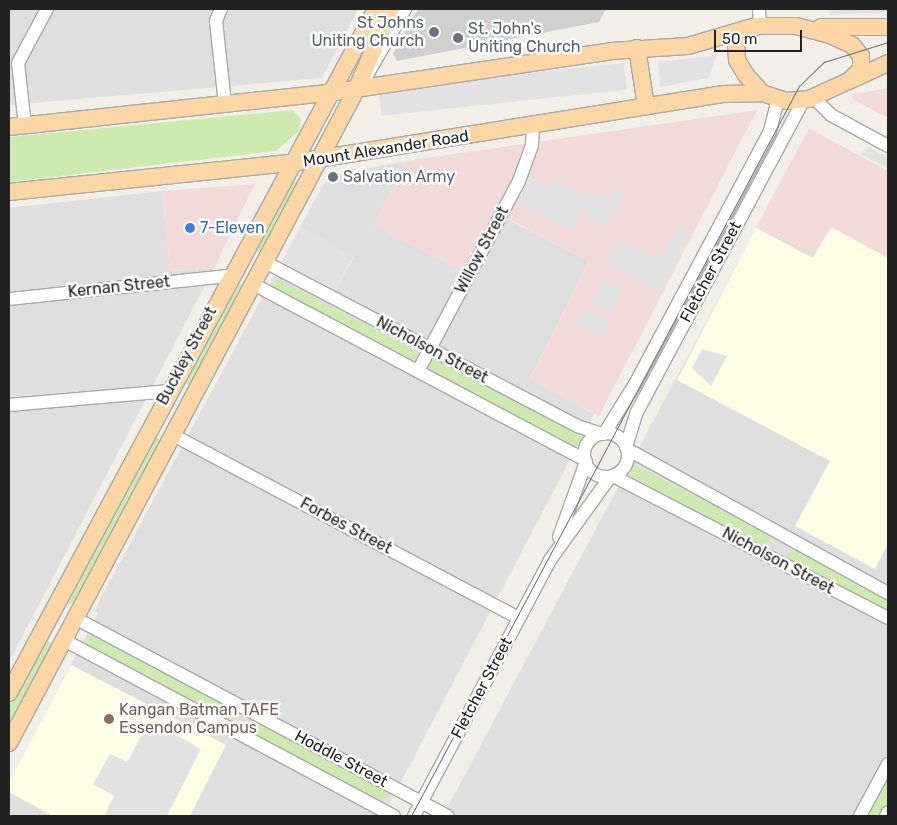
<!DOCTYPE html>
<html>
<head>
<meta charset="utf-8">
<style>
	body { margin:0 }
	#map { position:relative; width:897px; height:825px; overflow:hidden; background:#f2efe9; font-family:Rubik,sans-serif }
	div>[style] { position:absolute }
	[style*='--x'] { left:calc(var(--x)*1px); top:calc(var(--y)*1px); width:calc(var(--w)*1px); rotate:calc(var(--a)*1deg) }
	.residential>* { inset:0; background:#e0dfdf }
	.commercial>* { inset:0; background:#f2dad9 }
	.education>* { inset:0; background:#ffffe5 }
	.religious>* { inset:0; background:#d0d0d0 }
	.grass>* { inset:0; background:#cdebb0 }
	.parking>* { inset:0; background:#e2e2e2; transform-origin:0 0 }
	.roads { filter:drop-shadow(1px 0 #a9a9a9) drop-shadow(-1px 0 #a9a9a9) drop-shadow(0 1px #a9a9a9) drop-shadow(0 -1px #a9a9a9) }
	.minor>* { height:12px; margin:-6px; padding:0 6px; transform-origin:6px; border-radius:6px; background:#fff }
	.minor>.ring { margin:-6px; padding:0; box-sizing:content-box; background:none; border:12px solid #fff; border-radius:50% }
	.major>* { height:16px; margin:-8px; padding:0 8px; transform-origin:8px; border-radius:8px; background:#fcd6a4 }
	.tram>* { height:1px; margin:-0.5px; padding:0 0.5px; transform-origin:0.5px; border-radius:0.5px; background:#707070 }
	.dots>* { width:14px; height:14px; translate:-50% -50%; box-sizing:border-box; border:2px solid #fff; border-radius:50% }
	span { translate:-50% -50%; white-space:nowrap; text-align:center; line-height:1.15; -webkit-text-stroke:5px #fff; paint-order:stroke }
	.worship-label { font-size:16px; color:#5b616d }
	.right { translate:-100% -50%; text-align:right }
	.left { translate:0 -50%; text-align:left }
	.street-label { font-size:16px; color:#222 }
	.shop-label { font-size:16px; color:#366cbe }
	.education-label { font-size:16px; color:#785e54 }
	.frame { position:absolute; inset:0; border:10px solid #222; pointer-events:none }
	.scale { position:absolute; left:714px; top:30px; width:88px; height:22px; box-sizing:border-box; border:2px solid #222; border-top:0; padding-left:6px; font-size:15px; line-height:18px; white-space:nowrap; color:#222; -webkit-text-stroke:4px #fff; paint-order:stroke }
</style>
</head>
<body>
<div id="map">
	<div class="residential">
		<i style="clip-path:polygon(9px 9px,358px 9px,322px 78px,9px 105px)"></i>
		<i style="clip-path:polygon(406px 161px,374px 225px,500px 215px,589px 261px,530px 379px,594px 414px,383px 816px,9px 816px,9px 782px,98px 613px,94px 611px,280px 264px,334px 293px,354px 257px,300px 227px,323px 185px,335px 175px)"></i>
		<i style="clip-path:polygon(162px 191px,170px 271px,214px 268px,9px 662px,9px 208px)"></i>
		<i style="clip-path:polygon(756px 228px,888px 282px,888px 816px,443px 816px)"></i>
	</div>
	<div class="commercial">
		<i style="clip-path:polygon(888px 88px,888px 118px,852px 99px,853px 94px)"></i>
		<i style="clip-path:polygon(757px 110px,599px 416px,530px 380px,589px 261px,501px 215px,468px 275px,373px 225px,406px 161px)"></i>
		<i style="clip-path:polygon(809px 128px,888px 171px,888px 282px,756px 228px)"></i>
		<i style="clip-path:polygon(255px 184px,214px 268px,170px 271px,162px 191px)"></i>
	</div>
	<div class="education">
		<i style="clip-path:polygon(831px 227px,888px 258px,888px 544px,875px 569px,795px 526px,830px 461px,677px 380px,756px 228px,813px 258px)"></i>
		<i style="clip-path:polygon(71px 665px,226px 745px,190px 816px,53px 816px,9px 792px,9px 782px)"></i>
	</div>
	<div class="religious">
		<i style="clip-path:polygon(418px 9px,606px 9px,599px 22px,397px 61px,393px 54px)"></i>
	</div>
	<div class="grass">
		<i style="clip-path:polygon(293px 110px,301px 119px,299px 131px,276px 151px,9px 182px,9px 137px)"></i>
		<i style="clip-path:polygon(299px 182px,262px 252px,258px 251px,257px 245px,289px 183px)"></i>
		<i style="clip-path:polygon(277px 279px,413px 349px,418px 359px,410px 360px,271px 290px)"></i>
		<i style="clip-path:polygon(236px 282px,243px 287px,195px 382px,188px 385px,182px 381px)"></i>
		<i style="clip-path:polygon(435px 358px,579px 433px,582px 445px,574px 447px,432px 374px,427px 366px)"></i>
		<i style="clip-path:polygon(156px 436px,162px 443px,77px 604px,66px 604px,64px 599px)"></i>
		<i style="clip-path:polygon(632px 464px,767px 533px,770px 544px,761px 547px,630px 476px)"></i>
		<i style="clip-path:polygon(796px 549px,888px 597px,888px 614px,787px 559px,788px 552px)"></i>
		<i style="clip-path:polygon(96px 635px,235px 710px,231px 723px,87px 647px,90px 636px)"></i>
		<i style="clip-path:polygon(47px 639px,54px 646px,9px 732px,9px 706px)"></i>
		<i style="clip-path:polygon(251px 718px,387px 791px,388px 796px,379px 801px,244px 731px,242px 727px)"></i>
		<i style="clip-path:polygon(888px 773px,888px 802px,881px 816px,865px 816px)"></i>
	</div>
	<div class="parking">
		<i style="clip-path:polygon(828px 9px,888px 9px,888px 12px,829px 15px)"></i>
		<i style="clip-path:polygon(717px 55px,709px 78px,660px 87px,658px 62px)"></i>
		<i style="left:624px;top:63px;width:27px;height:247px;rotate:84deg"></i>
		<i style="clip-path:polygon(868px 147px,888px 157px,888px 168px,860px 154px)"></i>
		<i style="clip-path:polygon(526px 175px,550px 188px,554px 180px,588px 197px,627px 190px,607px 227px,582px 214px,573px 231px,513px 200px)"></i>
		<i style="clip-path:polygon(678px 226px,691px 233px,659px 292px,605px 264px,618px 240px,661px 259px)"></i>
		<i style="left:300px;top:227px;width:61px;height:42px;rotate:28deg"></i>
		<i style="left:603px;top:279px;width:23px;height:28px;rotate:29deg"></i>
		<i style="left:583px;top:308px;width:29px;height:18px;rotate:25deg"></i>
		<i style="clip-path:polygon(702px 349px,727px 356px,711px 386px,692px 368px)"></i>
		<i style="clip-path:polygon(150px 720px,201px 749px,167px 816px,104px 816px,114px 796px,93px 784px,110px 754px,127px 762px)"></i>
	</div>
	<div class="roads">
		<div class="minor">
			<i style="--x:221;--y:9;--w:13;--a:113"></i>
			<i style="--x:216;--y:21;--w:83;--a:83.8"></i>
			<i style="--x:759;--y:9;--w:17;--a:87"></i>
			<i style="--x:363;--y:82;--w:84;--a:-60.1"></i>
			<i style="--x:813;--y:97;--w:25;--a:45"></i>
			<i style="--x:831;--y:115;--w:65;--a:28.5"></i>
			<i style="--x:25;--y:126;--w:63;--a:-96.3"></i>
			<i style="--x:18;--y:63;--w:61;--a:-61.8"></i>
			<i style="--x:265;--y:262;--w:352;--a:27.7"></i>
			<i style="--x:577;--y:426;--w:25;--a:18"></i>
			<i style="--x:253;--y:284;--w:376;--a:27.9"></i>
			<i style="--x:9;--y:299;--w:221;--a:-6"></i>
			<i style="--x:418;--y:371;--w:215;--a:-62"></i>
			<i style="--x:519;--y:181;--w:38;--a:-70"></i>
			<i style="--x:532;--y:145;--w:20;--a:-87"></i>
			<i style="--x:9;--y:405;--w:161;--a:-5"></i>
			<i class="ring" style="left:584px;top:433px;width:32px;height:32px"></i>
			<i style="--x:604;--y:434;--w:59;--a:-58.2"></i>
			<i style="--x:635;--y:384;--w:287;--a:-61.9"></i>
			<i style="--x:770;--y:131;--w:33;--a:-76"></i>
			<i style="--x:173;--y:435;--w:391;--a:27.9"></i>
			<i style="--x:626;--y:447;--w:37;--a:-73"></i>
			<i style="--x:637;--y:412;--w:353;--a:-61.9"></i>
			<i style="--x:627;--y:449;--w:298;--a:28.9"></i>
			<i style="--x:613;--y:476;--w:309;--a:27.3"></i>
			<i style="--x:559;--y:537;--w:80;--a:-70.2"></i>
			<i style="--x:75;--y:618;--w:422;--a:28"></i>
			<i style="--x:64;--y:640;--w:374;--a:28.1"></i>
			<i style="--x:414;--y:816;--w:290;--a:-62"></i>
			<i style="--x:550;--y:560;--w:102;--a:-54.1"></i>
			<i style="--x:860;--y:816;--w:59;--a:-61.7"></i>
			<i style="--x:886;--y:816;--w:4;--a:-63"></i>
		</div>
		<div class="major">
			<i style="--x:821;--y:27;--w:67;--a:0"></i>
			<i style="--x:637;--y:48;--w:59;--a:81.2"></i>
			<i style="--x:851;--y:79;--w:14;--a:-45"></i>
			<i style="--x:861;--y:69;--w:13;--a:-90"></i>
			<i style="--x:861;--y:56;--w:14;--a:-129"></i>
			<i style="--x:852;--y:45;--w:24;--a:-156"></i>
			<i style="--x:830;--y:35;--w:35;--a:-165"></i>
			<i style="--x:796;--y:26;--w:36;--a:180"></i>
			<i style="--x:760;--y:26;--w:14;--a:168"></i>
			<i style="--x:746;--y:29;--w:16;--a:128"></i>
			<i style="--x:736;--y:42;--w:18;--a:87"></i>
			<i style="--x:737;--y:60;--w:17;--a:59"></i>
			<i style="--x:746;--y:75;--w:24;--a:48"></i>
			<i style="--x:762;--y:93;--w:26;--a:18"></i>
			<i style="--x:787;--y:101;--w:22;--a:-5"></i>
			<i style="--x:809;--y:99;--w:87;--a:-24.5"></i>
			<i style="--x:9;--y:127;--w:321;--a:-6.1"></i>
			<i style="--x:328;--y:93;--w:286;--a:-8.4"></i>
			<i style="--x:611;--y:51;--w:77;--a:-3.7"></i>
			<i style="--x:688;--y:46;--w:71;--a:-16.4"></i>
			<i style="--x:9;--y:192;--w:284;--a:-5.9"></i>
			<i style="--x:292;--y:163;--w:436;--a:-9.1"></i>
			<i style="--x:723;--y:94;--w:39;--a:-1"></i>
			<i style="--x:9;--y:693;--w:776;--a:-61.78"></i>
			<i style="--x:9;--y:743;--w:739;--a:-62.01"></i>
			<i style="--x:356;--y:90;--w:88;--a:-66.6"></i>
		</div>
	</div>
	<div class="tram">
		<i style="--x:411;--y:816;--w:827;--a:-62.01"></i>
		<i style="--x:799;--y:86;--w:35;--a:-44"></i>
		<i style="--x:824;--y:62;--w:67;--a:-17.4"></i>
	</div>
	<div class="dots">
		<i style="left:434px;top:32px;background:#6b7280"></i>
		<i style="left:458px;top:38px;background:#6b7280"></i>
		<i style="left:333px;top:177px;background:#6b7280"></i>
		<i style="left:190px;top:228px;background:#3f7fe0"></i>
		<i style="left:109px;top:719px;background:#8d6e63"></i>
	</div>
	<div class="worship-label">
		<span class="right" style="left:424px;top:32px">St Johns<br>Uniting Church</span>
		<span class="left" style="left:468px;top:38px">St. John's<br>Uniting Church</span>
		<span class="left" style="left:343px;top:177px">Salvation Army</span>
	</div>
	<div class="street-label">
		<span style="left:386px;top:149px;rotate:-9deg">Mount Alexander Road</span>
		<span style="left:482px;top:250px;rotate:-62deg">Willow Street</span>
		<span style="left:711px;top:272px;rotate:-62deg">Fletcher Street</span>
		<span style="left:119px;top:287px;rotate:-6deg">Kernan Street</span>
		<span style="left:432px;top:350px;rotate:28deg">Nicholson Street</span>
		<span style="left:187px;top:356px;rotate:-62deg">Buckley Street</span>
		<span style="left:346px;top:526px;rotate:28deg">Forbes Street</span>
		<span style="left:778px;top:561px;rotate:28deg">Nicholson Street</span>
		<span style="left:482px;top:688px;rotate:-62deg">Fletcher Street</span>
		<span style="left:341px;top:759px;rotate:28deg">Hoddle Street</span>
	</div>
	<div class="shop-label">
		<span class="left" style="left:200px;top:228px">7-Eleven</span>
	</div>
	<div class="education-label">
		<span class="left" style="left:119px;top:719px">Kangan Batman TAFE<br>Essendon Campus</span>
	</div>
	<div class="frame"></div>
	<div class="scale">50 m</div>
</div>
</body>
</html>
